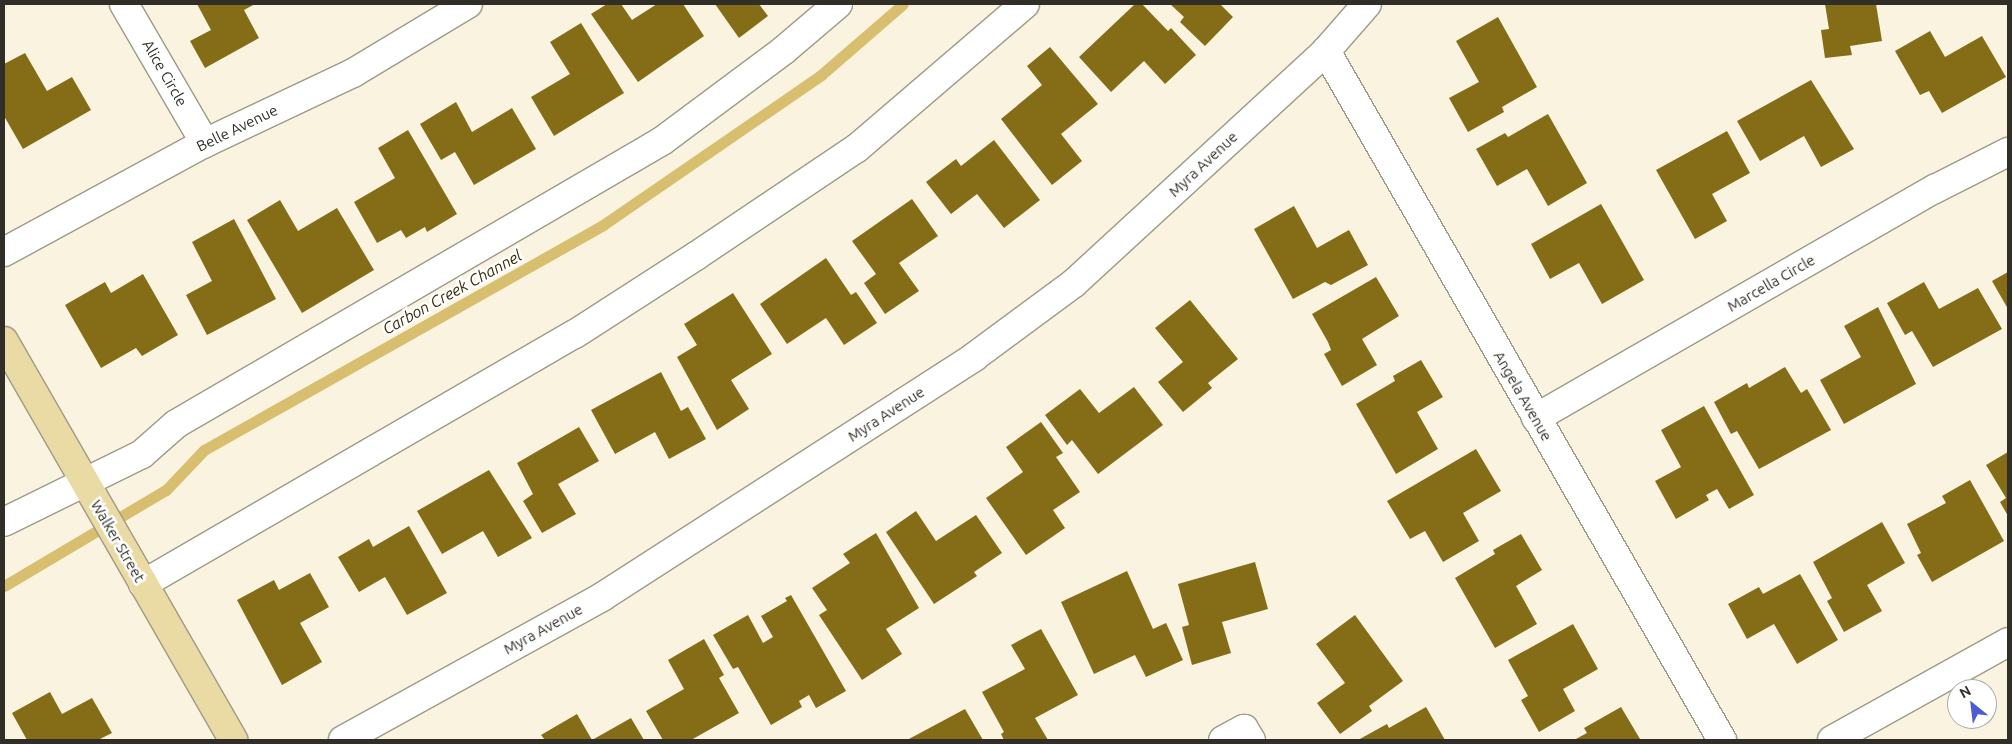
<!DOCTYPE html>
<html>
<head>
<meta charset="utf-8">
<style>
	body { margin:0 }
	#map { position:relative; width:2012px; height:744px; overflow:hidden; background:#f9f3e0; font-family:Ubuntu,sans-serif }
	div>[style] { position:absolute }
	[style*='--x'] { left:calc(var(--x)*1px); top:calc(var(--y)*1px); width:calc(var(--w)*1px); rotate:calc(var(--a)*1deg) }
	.stream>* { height:11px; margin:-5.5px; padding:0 5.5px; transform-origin:5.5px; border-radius:5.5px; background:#d7bf6f }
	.building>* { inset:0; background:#846d16 }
	.roads { filter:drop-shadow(1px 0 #9f9987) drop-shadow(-1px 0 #9f9987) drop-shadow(0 1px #9f9987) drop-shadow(0 -1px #9f9987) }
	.minor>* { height:28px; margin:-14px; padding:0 14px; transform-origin:14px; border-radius:14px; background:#fff }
	.major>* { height:28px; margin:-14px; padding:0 14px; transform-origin:14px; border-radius:14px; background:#eadaa4 }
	span { translate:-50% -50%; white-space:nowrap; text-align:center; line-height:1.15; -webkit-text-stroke:5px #fff; paint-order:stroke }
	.street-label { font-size:15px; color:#302e27 }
	.water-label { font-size:16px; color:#362c08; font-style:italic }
	.frame { position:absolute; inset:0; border:5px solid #302e27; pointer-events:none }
	.north { position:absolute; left:1947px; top:679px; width:50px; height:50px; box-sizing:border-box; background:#fff; border:1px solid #acaba9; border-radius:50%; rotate:331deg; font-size:14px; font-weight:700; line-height:20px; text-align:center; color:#302e27 }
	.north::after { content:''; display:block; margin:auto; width:18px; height:22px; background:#4d5cd1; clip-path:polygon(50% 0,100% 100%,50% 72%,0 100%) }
</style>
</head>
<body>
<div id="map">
	<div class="stream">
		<i style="--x:4;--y:586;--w:188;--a:-30.7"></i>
		<i style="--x:166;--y:490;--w:55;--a:-46.5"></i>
		<i style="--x:204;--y:450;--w:458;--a:-29.4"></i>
		<i style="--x:603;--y:225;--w:265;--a:-34.5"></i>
		<i style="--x:821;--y:75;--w:108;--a:-40.9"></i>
	</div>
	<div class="building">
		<i style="clip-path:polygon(197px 4px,255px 4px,244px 10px,259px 38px,205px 68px,190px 41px,211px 30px)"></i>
		<i style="clip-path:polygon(607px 4px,621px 4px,632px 20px,657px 4px,683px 4px,704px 36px,638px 82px,591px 14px)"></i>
		<i style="clip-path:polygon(715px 4px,759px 4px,768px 16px,739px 38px)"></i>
		<i style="clip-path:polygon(1135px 4px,1142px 4px,1168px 31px,1171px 28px,1196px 55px,1165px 84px,1144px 61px,1111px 92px,1079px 57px)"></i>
		<i style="clip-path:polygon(1170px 4px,1220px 4px,1233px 17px,1205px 46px,1180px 22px,1184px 17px)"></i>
		<i style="clip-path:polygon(1825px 4px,1876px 4px,1882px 41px,1850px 46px,1852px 55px,1825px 58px,1821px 30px,1829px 29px)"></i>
		<i style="clip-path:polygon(1498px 17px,1537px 87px,1502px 107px,1504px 112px,1468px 132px,1449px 98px,1479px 82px,1456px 41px)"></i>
		<i style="clip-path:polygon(581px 23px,624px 93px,554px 136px,531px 97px,570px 74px,550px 42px)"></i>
		<i style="clip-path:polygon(1930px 31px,1945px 57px,1982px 36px,2006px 77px,1942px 113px,1929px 91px,1920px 95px,1895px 51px)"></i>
		<i style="clip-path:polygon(1050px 47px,1098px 104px,1061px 134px,1082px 161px,1052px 185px,1001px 119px,1042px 85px,1027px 66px)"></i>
		<i style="clip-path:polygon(25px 53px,47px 91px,72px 77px,91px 110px,23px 149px,4px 116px,4px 64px)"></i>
		<i style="clip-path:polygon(1811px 80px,1854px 149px,1821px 167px,1804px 136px,1760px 161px,1737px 121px)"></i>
		<i style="clip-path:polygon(456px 102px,472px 132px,512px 108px,536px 149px,474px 185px,455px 152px,441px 160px,420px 124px)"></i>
		<i style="clip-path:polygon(1548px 114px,1587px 183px,1548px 206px,1527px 169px,1497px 186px,1476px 149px,1505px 133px,1508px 137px)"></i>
		<i style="clip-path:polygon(408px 130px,457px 214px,427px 232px,425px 227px,406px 238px,401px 230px,377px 243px,354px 202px,395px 178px,378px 148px)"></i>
		<i style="clip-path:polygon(1727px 131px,1750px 173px,1712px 194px,1727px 221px,1695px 239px,1656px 170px)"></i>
		<i style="clip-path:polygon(994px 140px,1040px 200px,1004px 228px,977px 194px,951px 214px,926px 182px,956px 159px,961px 166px)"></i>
		<i style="clip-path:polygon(912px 199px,938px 236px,899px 263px,919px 291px,885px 314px,864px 283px,876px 274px,852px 241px)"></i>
		<i style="clip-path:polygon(280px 200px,298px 231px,337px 208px,374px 270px,302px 313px,247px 220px)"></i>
		<i style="clip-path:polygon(1601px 204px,1644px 280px,1602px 304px,1579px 263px,1550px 279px,1531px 244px)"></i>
		<i style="clip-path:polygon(1294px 206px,1317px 248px,1349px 230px,1368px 265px,1331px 285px,1325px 282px,1293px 299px,1254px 229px)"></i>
		<i style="clip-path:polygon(234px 219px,276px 299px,207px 335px,186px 295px,212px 281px,192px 242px)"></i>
		<i style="clip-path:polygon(826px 258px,851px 295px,856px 292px,877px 323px,844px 345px,826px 318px,787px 344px,760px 304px)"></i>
		<i style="clip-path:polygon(2008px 272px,2008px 309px,1992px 281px)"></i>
		<i style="clip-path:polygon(143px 274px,178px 335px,142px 356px,136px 348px,101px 368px,65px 305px,105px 282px,111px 293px)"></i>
		<i style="clip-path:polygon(1376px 277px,1399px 316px,1362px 339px,1377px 365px,1342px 386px,1324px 354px,1331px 350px,1328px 342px,1312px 314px)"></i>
		<i style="clip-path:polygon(1924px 282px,1939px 309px,1978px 288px,2002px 329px,1933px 367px,1912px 331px,1905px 335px,1887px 303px)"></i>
		<i style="clip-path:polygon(733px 293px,772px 354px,731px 380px,749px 409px,717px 430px,677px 357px,697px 345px,684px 324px)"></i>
		<i style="clip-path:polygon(1190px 300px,1238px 359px,1208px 383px,1212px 388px,1183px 412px,1158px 382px,1183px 362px,1155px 328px)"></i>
		<i style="clip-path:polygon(1878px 307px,1916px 384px,1844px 424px,1820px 380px,1861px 357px,1844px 326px)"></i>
		<i style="clip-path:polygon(1421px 360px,1443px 397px,1417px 412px,1438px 449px,1396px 474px,1356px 404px,1395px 381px,1393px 376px)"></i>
		<i style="clip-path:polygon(1785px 367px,1801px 393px,1807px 389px,1831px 430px,1759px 469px,1737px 431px,1731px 434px,1714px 402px,1747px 383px,1749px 388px)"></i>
		<i style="clip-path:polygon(661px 372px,681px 411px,688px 407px,706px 439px,669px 459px,655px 432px,615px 454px,591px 410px)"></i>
		<i style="clip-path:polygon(1134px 387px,1163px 425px,1098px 474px,1072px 440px,1067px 445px,1045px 415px,1080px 389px,1099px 413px)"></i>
		<i style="clip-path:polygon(1704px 406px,1754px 495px,1729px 509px,1717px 489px,1706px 495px,1709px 500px,1676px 519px,1655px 481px,1681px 467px,1661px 430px)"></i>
		<i style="clip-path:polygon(1041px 422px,1063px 453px,1056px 457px,1080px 492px,1053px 510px,1065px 528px,1026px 555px,986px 498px,1023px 472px,1006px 447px)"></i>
		<i style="clip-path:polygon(579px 427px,599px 461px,558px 484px,576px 514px,542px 533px,523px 501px,533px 494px,517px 463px)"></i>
		<i style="clip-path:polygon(1476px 449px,1501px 491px,1463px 513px,1479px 541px,1443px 562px,1425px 531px,1410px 539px,1387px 501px)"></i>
		<i style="clip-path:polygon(2008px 452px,2008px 516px,2000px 502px,2006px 498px,1986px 465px)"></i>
		<i style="clip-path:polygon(489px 470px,532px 538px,498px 557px,483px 531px,442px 554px,417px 511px)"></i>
		<i style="clip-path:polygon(1970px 480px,2004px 541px,1932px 582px,1917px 555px,1921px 553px,1907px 524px,1946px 503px,1942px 496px)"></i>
		<i style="clip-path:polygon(916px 511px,936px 541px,976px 515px,1002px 553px,974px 572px,977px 576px,934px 604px,886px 532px)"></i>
		<i style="clip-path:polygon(1882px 522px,1905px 563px,1867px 585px,1882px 611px,1844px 632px,1827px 601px,1832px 598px,1813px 562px)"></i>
		<i style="clip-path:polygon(409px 526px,447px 593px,407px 615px,385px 577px,359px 592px,338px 557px,369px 539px,373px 547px)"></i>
		<i style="clip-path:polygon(876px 533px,919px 608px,886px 629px,902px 654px,862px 680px,819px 615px,827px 610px,812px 588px,850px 563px,843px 554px)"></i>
		<i style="clip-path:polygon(1521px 534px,1542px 570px,1516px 586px,1537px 624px,1495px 648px,1455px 578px,1495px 554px,1493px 550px)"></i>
		<i style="clip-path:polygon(1255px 562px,1268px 609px,1222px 622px,1231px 653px,1192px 665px,1182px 627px,1189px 625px,1178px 584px)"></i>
		<i style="clip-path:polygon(1127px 571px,1153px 629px,1166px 623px,1183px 660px,1146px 677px,1135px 655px,1094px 674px,1061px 602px)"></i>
		<i style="clip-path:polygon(310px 573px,329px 607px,300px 623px,322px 662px,282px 685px,237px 600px,274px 580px,279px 590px)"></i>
		<i style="clip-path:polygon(1800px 574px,1838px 640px,1797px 664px,1774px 624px,1747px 639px,1728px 604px,1759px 587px,1763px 594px)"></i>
		<i style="clip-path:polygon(791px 595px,846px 691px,816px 708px,809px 695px,799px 701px,802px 707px,771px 725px,738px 667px,733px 669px,713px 635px,748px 615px,763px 643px,773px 637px,761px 616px,787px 601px,785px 598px)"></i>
		<i style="clip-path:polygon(1355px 615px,1403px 681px,1369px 706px,1372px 711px,1340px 734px,1317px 703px,1345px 683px,1316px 644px)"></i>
		<i style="clip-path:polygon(1573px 624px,1598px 669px,1563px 689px,1575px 711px,1539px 732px,1521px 700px,1528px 696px,1508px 660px)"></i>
		<i style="clip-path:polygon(1041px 629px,1078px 695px,1035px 718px,1048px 740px,1004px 740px,1001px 734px,1004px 732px,982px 692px,1025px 669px,1011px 645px)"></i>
		<i style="clip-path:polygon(704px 639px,724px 675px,719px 678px,739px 713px,691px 740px,663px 740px,646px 711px,684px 689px,668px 660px)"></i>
		<i style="clip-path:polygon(50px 692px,62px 714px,92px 698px,112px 733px,98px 740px,27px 740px,12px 713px)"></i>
		<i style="clip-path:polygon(1426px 707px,1445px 740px,1358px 740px,1387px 724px,1389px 728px)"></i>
		<i style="clip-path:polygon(1621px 707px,1640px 739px,1574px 740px,1587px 733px,1584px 728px)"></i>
		<i style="clip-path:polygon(965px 709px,983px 740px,907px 740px)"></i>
		<i style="clip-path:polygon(577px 714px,592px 740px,631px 718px,644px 740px,545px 740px,541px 735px)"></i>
	</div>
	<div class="roads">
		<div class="minor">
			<i style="--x:124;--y:4;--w:161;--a:59.8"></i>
			<i style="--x:1326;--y:51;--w:795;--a:60.11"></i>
			<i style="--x:4;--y:252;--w:229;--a:-28.5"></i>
			<i style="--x:205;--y:143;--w:164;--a:-25.3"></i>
			<i style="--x:353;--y:73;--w:134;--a:-31"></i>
			<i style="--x:1536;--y:418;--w:460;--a:-29.9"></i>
			<i style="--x:1935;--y:189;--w:82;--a:-26.9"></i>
			<i style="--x:4;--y:522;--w:154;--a:-26.2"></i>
			<i style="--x:142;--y:454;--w:45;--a:-41.4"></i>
			<i style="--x:176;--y:424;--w:562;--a:-30.21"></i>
			<i style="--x:662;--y:141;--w:152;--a:-36.7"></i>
			<i style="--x:784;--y:50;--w:71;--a:-40.4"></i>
			<i style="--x:143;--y:584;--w:499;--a:-30.1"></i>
			<i style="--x:575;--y:334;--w:144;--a:-32.8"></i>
			<i style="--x:696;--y:256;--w:194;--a:-33.9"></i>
			<i style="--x:857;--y:148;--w:221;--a:-40.6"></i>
			<i style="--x:343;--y:740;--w:296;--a:-28.9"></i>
			<i style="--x:602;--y:597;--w:443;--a:-32.8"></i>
			<i style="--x:974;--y:357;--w:124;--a:-36.5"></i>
			<i style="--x:1074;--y:283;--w:343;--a:-42.6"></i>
			<i style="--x:1326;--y:51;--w:62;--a:-48.9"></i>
			<i style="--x:1223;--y:740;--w:24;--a:-28"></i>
			<i style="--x:1244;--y:729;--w:13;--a:58"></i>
			<i style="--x:1832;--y:740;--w:201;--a:-29.1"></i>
		</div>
		<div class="major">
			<i style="--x:4;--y:341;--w:460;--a:60.1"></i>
		</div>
	</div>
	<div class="street-label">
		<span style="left:165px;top:73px;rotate:60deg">Alice Circle</span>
		<span style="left:237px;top:128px;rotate:-26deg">Belle Avenue</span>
		<span style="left:1203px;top:164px;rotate:-43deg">Myra Avenue</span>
		<span style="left:1771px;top:283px;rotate:-30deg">Marcella Circle</span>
		<span style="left:1523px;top:396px;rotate:60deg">Angela Avenue</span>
		<span style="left:886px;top:414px;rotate:-33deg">Myra Avenue</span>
		<span style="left:118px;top:541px;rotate:60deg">Walker Street</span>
		<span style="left:543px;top:629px;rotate:-29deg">Myra Avenue</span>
	</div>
	<div class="water-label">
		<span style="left:452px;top:292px;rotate:-29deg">Carbon Creek Channel</span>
	</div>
	<div class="frame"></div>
	<div class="north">N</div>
</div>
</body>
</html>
